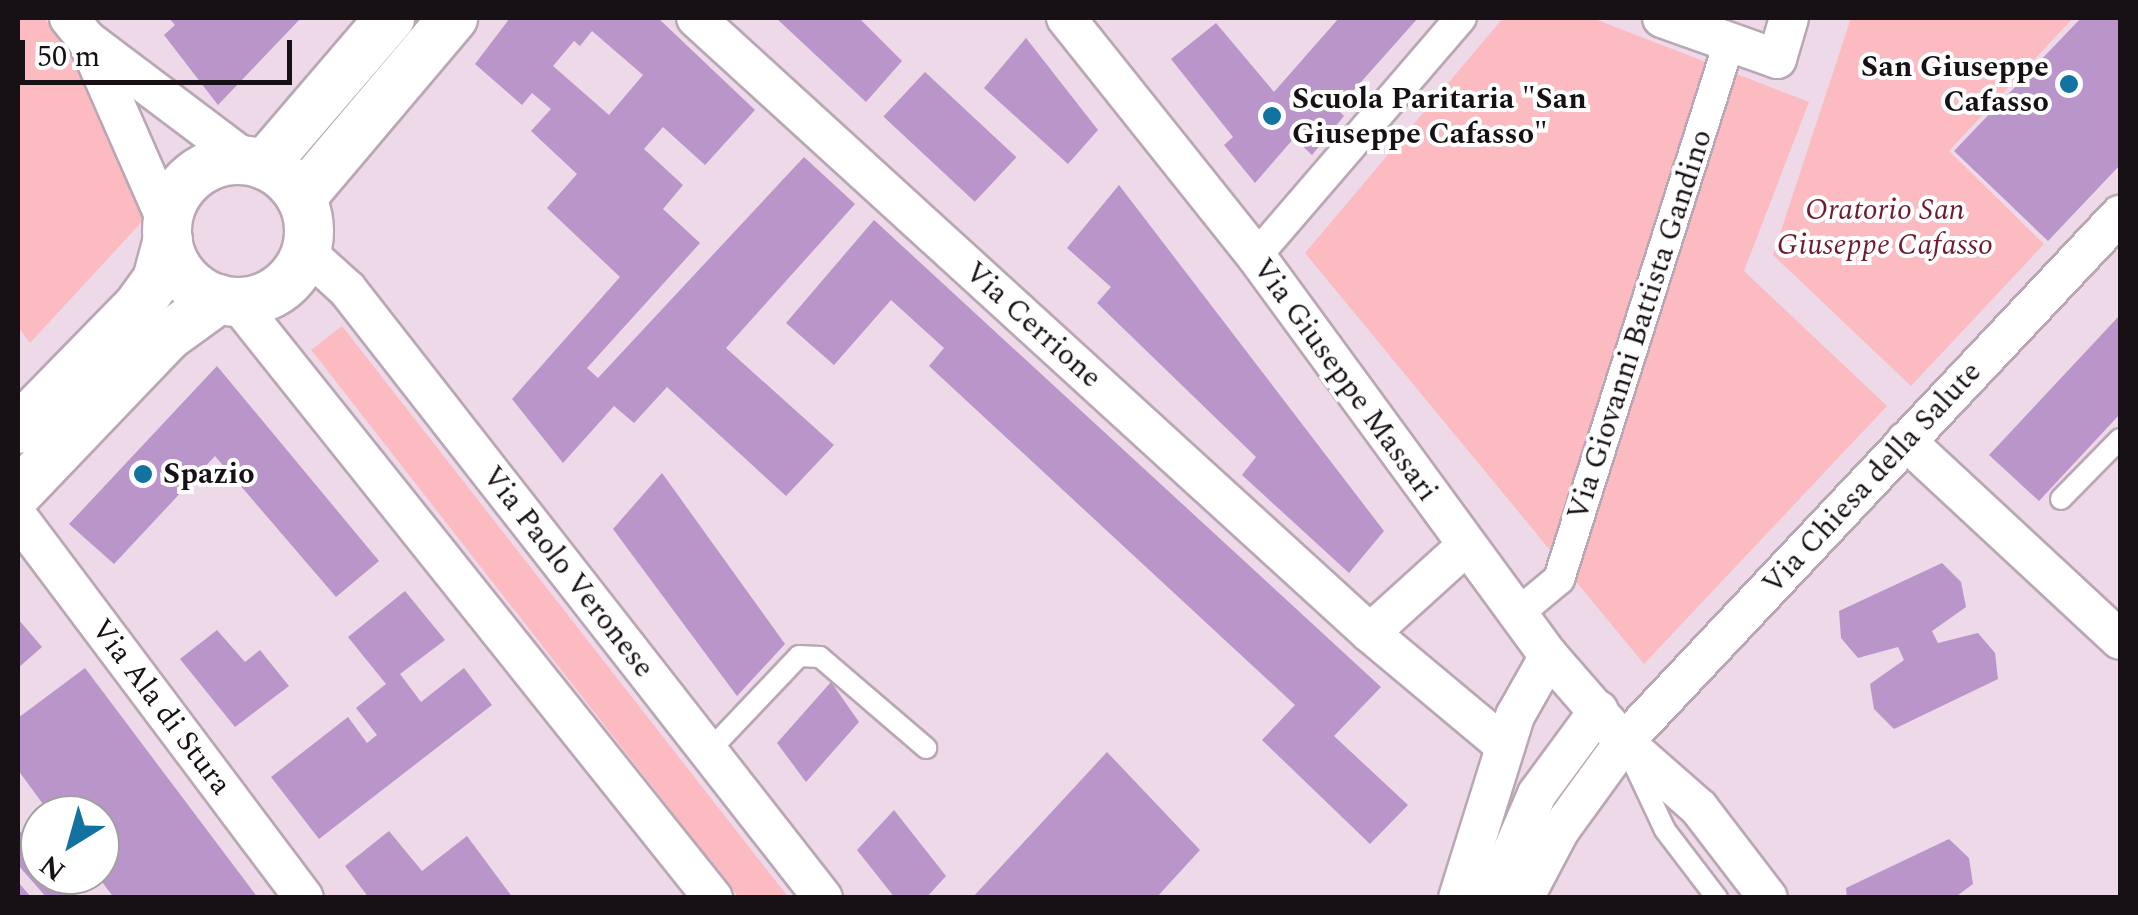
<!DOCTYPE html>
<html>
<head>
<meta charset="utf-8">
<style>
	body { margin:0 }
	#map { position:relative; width:2138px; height:915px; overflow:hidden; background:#edd9e8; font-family:Spectral,serif }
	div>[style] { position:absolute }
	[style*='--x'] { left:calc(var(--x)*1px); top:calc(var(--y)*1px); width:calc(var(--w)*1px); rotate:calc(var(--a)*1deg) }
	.green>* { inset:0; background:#fcbbc1; transform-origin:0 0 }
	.building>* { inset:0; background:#b995ca; transform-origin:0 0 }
	.roads { filter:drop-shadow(2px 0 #baa7b5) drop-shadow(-2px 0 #baa7b5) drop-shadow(0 2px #baa7b5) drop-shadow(0 -2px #baa7b5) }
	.service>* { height:20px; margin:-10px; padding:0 10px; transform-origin:10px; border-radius:10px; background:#fff }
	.pedestrian>* { height:30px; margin:-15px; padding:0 15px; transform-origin:15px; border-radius:15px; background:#fff }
	.minor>* { height:38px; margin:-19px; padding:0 19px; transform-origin:19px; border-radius:19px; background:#fff }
	.tertiary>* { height:48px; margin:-24px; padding:0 24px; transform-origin:24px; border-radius:24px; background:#fff }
	.tertiary>.ring { margin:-24px; padding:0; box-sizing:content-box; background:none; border:48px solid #fff; border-radius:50% }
	.dots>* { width:28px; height:28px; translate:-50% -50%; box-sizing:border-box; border:5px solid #fff; border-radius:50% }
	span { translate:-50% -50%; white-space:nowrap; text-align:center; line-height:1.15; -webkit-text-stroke:8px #fff; paint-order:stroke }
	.poi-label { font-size:30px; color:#171015; font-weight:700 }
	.right { translate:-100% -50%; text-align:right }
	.left { translate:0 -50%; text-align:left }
	.park-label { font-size:30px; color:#6e1c2e; font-style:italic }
	.street-label { font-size:30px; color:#171015 }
	.frame { position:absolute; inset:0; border:20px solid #171015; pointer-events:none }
	.north { position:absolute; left:20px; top:795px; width:100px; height:100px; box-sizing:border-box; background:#fff; border:2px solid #a29fa1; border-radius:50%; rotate:217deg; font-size:28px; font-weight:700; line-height:40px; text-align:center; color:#171015 }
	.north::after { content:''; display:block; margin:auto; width:35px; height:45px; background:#1272a0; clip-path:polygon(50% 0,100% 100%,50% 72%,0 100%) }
	.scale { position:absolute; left:20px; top:40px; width:272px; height:45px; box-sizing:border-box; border:5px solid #171015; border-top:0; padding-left:12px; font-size:30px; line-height:35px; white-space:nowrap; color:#171015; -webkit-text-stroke:8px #fff; paint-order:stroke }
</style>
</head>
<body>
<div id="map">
	<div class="green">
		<i style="clip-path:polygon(18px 18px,44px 18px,99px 87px,149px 214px,30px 343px,18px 327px)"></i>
		<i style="clip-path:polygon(1503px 18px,1592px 18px,1809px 102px,1744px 271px,1887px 406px,1644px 664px,1305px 253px)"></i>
		<i style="clip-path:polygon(1851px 18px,2073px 18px,1949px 151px,2044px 244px,1911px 386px,1773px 255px)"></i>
		<i style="left:342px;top:326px;width:726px;height:39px;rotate:52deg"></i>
	</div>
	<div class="building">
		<i style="clip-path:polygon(169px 18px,301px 18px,218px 105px,164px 35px,175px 25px)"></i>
		<i style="clip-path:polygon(evenodd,510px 18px,658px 18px,755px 110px,705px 165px,663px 127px,644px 149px,683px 185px,663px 209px,700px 243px,587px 368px,598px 378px,804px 157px,855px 204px,726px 348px,834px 445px,786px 496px,667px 387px,634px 423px,614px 406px,563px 463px,512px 399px,620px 277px,547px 208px,577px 174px,531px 131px,551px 109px,532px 93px,522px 105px,475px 64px,510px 18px,592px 31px,643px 75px,609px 115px,553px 66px,574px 41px,580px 46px,592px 31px)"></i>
		<i style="clip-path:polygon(776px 18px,859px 18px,902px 61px,866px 102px)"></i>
		<i style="clip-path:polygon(1339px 18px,1418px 18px,1337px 109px,1344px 116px,1312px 155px,1294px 138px,1255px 183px,1224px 145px,1233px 137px,1171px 59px,1216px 23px,1274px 92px)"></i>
		<i style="clip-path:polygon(2081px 18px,2120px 18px,2120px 165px,2048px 241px,1954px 151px)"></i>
		<i style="clip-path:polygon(1026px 38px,1098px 130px,1068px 164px,984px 88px)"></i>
		<i style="left:925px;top:72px;width:125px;height:61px;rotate:43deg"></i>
		<i style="clip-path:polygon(1119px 185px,1384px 531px,1349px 573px,1242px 475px,1256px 457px,1097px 303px,1111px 287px,1067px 248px)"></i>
		<i style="clip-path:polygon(874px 220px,1381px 687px,1334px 736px,1408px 805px,1370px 844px,1262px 740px,1295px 705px,929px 366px,944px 348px,891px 300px,834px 365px,786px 323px)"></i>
		<i style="clip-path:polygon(2120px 315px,2120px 414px,2039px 501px,1989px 455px)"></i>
		<i style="clip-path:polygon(217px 366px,379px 561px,336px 597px,215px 456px,114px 564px,69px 524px)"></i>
		<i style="clip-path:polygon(662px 473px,785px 644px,737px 696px,613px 529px)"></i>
		<i style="clip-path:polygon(1942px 563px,1961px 582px,1966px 607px,1932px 631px,1938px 643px,1978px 633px,1995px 653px,1998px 679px,1894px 729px,1874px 709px,1870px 684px,1904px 660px,1898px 647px,1858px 658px,1841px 638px,1839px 611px)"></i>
		<i style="clip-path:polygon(405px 591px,445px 640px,400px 674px,421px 702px,464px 668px,492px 705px,319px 839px,271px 777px,348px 717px,367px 743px,377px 735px,356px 708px,386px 684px,348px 637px)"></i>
		<i style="clip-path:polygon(18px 619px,42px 647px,18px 668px)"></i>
		<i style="clip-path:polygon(217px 630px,245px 662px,260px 650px,289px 686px,235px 727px,180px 659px)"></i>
		<i style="clip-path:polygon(85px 668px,258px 898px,114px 898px,97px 875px,100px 815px,51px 815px,18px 770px,18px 718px)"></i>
		<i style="clip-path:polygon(831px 682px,859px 722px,806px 782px,777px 743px)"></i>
		<i style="clip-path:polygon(1107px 752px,1200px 850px,1156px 898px,972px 898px)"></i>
		<i style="clip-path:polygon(894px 810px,946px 876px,926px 898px,895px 898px,857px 850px)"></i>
		<i style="clip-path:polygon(18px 829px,40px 854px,40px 875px,59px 875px,79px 898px,47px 898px,18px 865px)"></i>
		<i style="clip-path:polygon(389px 831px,422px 871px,467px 836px,513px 898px,369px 898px,345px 866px)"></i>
		<i style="clip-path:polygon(1949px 839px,1969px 858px,1973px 884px,1954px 898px,1847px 898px,1846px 888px)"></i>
		<i style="clip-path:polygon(18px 882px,32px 898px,18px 898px)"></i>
	</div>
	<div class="roads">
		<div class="service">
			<i style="--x:2061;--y:499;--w:84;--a:-45.5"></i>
			<i style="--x:708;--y:752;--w:132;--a:-46.5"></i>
			<i style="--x:799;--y:656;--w:21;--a:3"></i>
			<i style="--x:820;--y:657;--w:140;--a:40.6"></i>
			<i style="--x:1633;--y:762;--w:75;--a:64.8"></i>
			<i style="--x:1665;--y:830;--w:86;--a:52.6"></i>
		</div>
		<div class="pedestrian">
			<i style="--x:1256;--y:256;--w:314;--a:-49.3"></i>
			<i style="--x:1517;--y:614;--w:55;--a:-39.8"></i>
			<i style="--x:1559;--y:579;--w:562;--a:-72.4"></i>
		</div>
		<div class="minor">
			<i style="--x:69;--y:18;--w:28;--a:51"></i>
			<i style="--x:87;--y:40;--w:199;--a:66.3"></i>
			<i style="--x:696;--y:18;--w:912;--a:42.38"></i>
			<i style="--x:1370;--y:633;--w:176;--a:39.9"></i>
			<i style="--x:1066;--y:18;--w:305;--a:51.4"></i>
			<i style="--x:1256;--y:256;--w:496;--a:53.8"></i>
			<i style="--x:1549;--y:656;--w:114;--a:48.9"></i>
			<i style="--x:1624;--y:742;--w:100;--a:41.3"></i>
			<i style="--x:1699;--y:808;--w:113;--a:52.5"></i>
			<i style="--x:1662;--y:18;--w:122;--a:19.6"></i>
			<i style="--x:1777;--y:59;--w:43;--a:-73.7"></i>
			<i style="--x:87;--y:40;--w:203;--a:37"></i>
			<i style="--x:306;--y:252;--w:55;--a:42.1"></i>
			<i style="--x:347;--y:289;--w:773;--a:51.99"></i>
			<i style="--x:237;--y:302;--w:763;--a:51.39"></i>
			<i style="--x:1906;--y:441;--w:292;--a:42.9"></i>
			<i style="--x:18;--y:517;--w:476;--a:53.1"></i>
			<i style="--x:1370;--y:633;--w:128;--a:-42.2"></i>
			<i style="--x:1458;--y:898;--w:191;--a:-72.6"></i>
			<i style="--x:1515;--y:716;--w:69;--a:-60.5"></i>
			<i style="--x:1492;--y:898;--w:113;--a:-66.6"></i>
			<i style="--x:1537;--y:794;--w:104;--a:-53.6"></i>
			<i style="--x:1524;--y:898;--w:77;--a:-62.1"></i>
			<i style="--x:1560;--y:830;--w:109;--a:-54"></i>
			<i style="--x:1624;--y:742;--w:724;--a:-46.74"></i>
		</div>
		<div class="tertiary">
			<i class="ring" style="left:167px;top:160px;width:94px;height:94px"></i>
			<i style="--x:264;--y:165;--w:194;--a:-49.4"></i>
			<i style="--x:301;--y:198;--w:236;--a:-49.8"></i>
			<i style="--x:18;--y:429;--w:172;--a:-45.7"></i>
			<i style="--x:138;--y:306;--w:32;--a:-54"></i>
			<i style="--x:157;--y:280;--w:42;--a:-75"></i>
			<i style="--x:18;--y:493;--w:217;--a:-46.3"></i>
			<i style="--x:168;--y:336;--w:63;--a:-36"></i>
		</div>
	</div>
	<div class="dots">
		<i style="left:2069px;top:84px;background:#1272a0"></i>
		<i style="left:1272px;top:116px;background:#1272a0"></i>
		<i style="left:143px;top:474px;background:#1272a0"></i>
	</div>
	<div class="poi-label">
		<span class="right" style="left:2049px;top:84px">San Giuseppe<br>Cafasso</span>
		<span class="left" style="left:1292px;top:116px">Scuola Paritaria "San<br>Giuseppe Cafasso"</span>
		<span class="left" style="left:163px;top:474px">Spazio</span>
	</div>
	<div class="park-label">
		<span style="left:1885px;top:227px">Oratorio San<br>Giuseppe Cafasso</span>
	</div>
	<div class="street-label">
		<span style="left:1033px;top:325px;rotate:42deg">Via Cerrione</span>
		<span style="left:1640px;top:325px;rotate:-72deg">Via Giovanni Battista Gandino</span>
		<span style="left:1345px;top:380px;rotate:54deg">Via Giuseppe Massari</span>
		<span style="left:1872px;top:478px;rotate:-47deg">Via Chiesa della Salute</span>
		<span style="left:568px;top:572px;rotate:52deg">Via Paolo Veronese</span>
		<span style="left:161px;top:707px;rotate:53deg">Via Ala di Stura</span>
	</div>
	<div class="frame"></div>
	<div class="north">N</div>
	<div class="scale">50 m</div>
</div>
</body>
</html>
